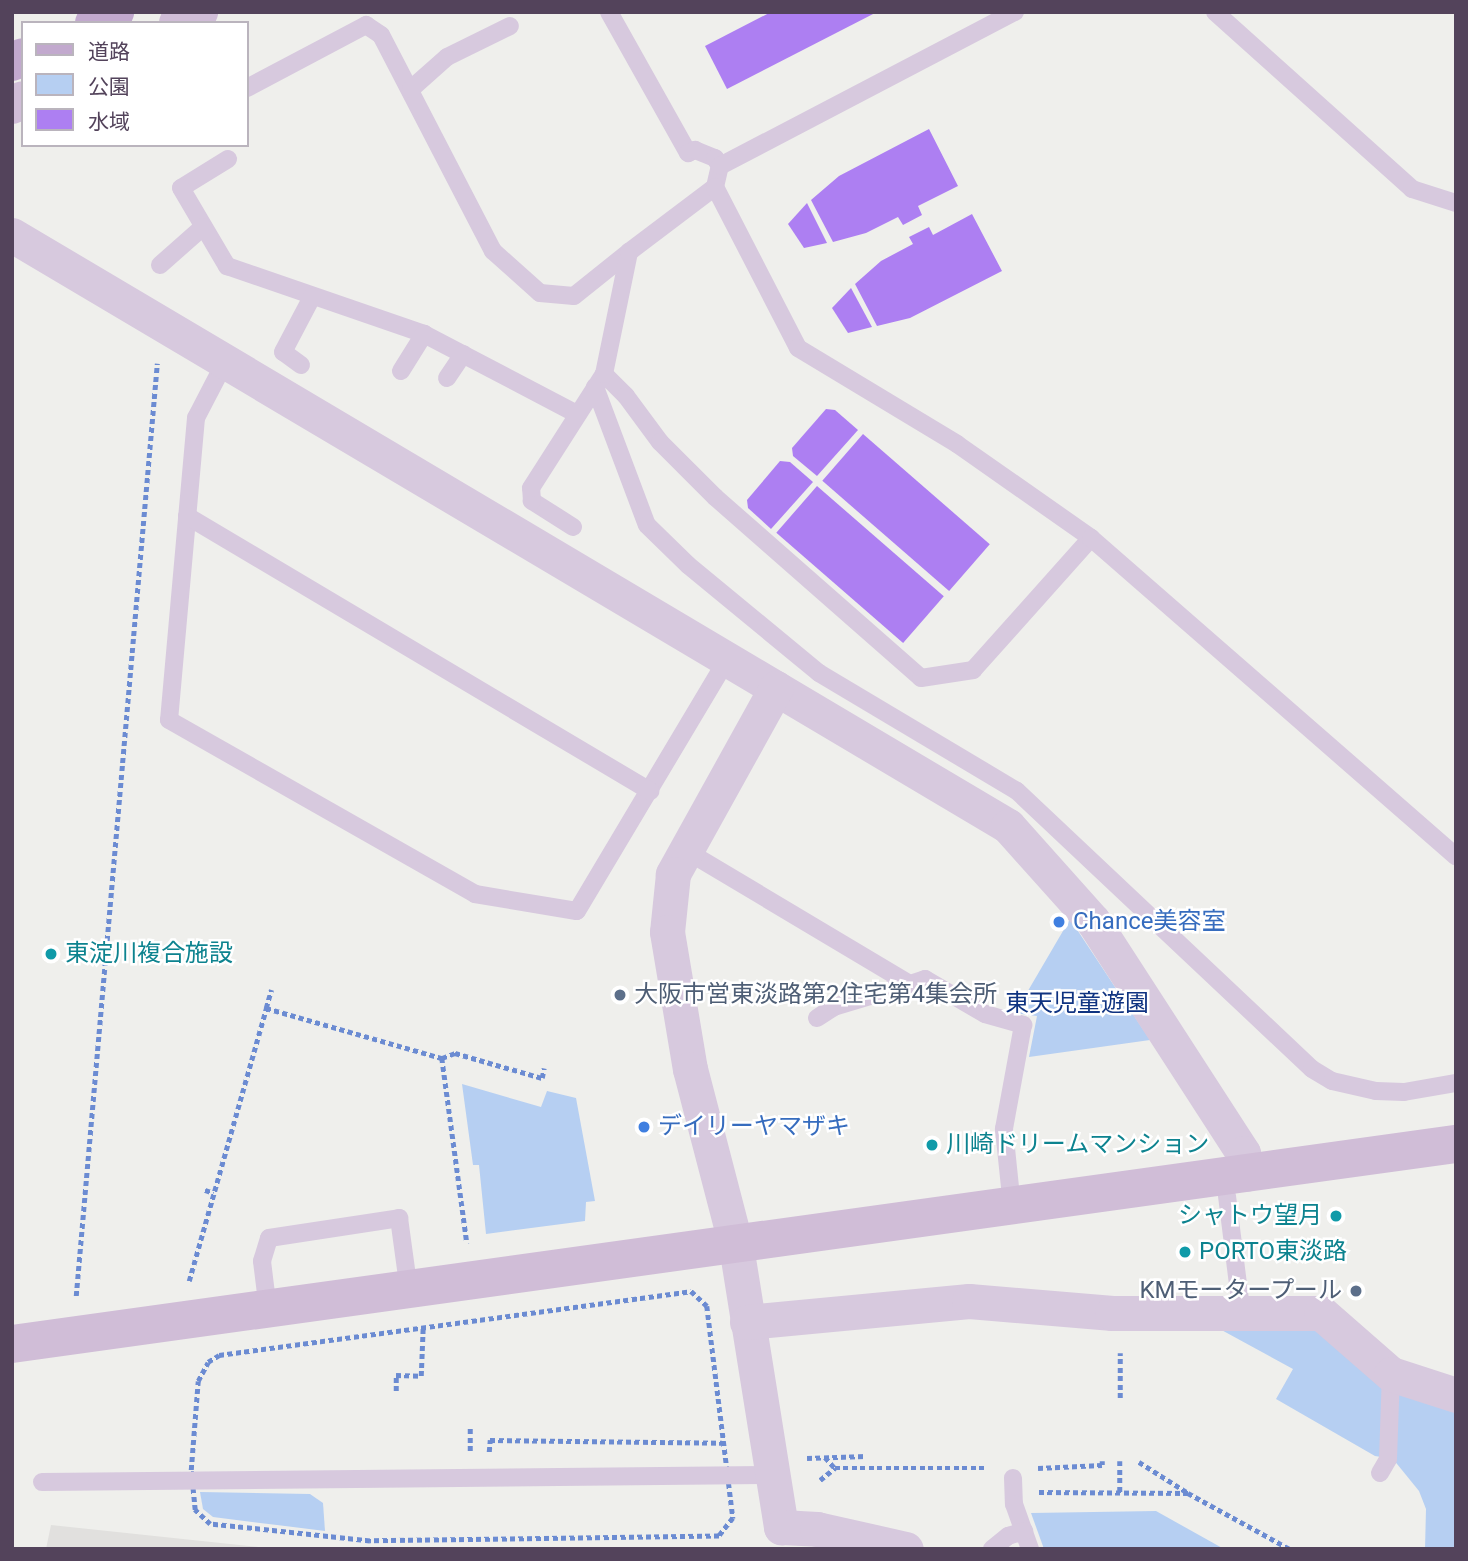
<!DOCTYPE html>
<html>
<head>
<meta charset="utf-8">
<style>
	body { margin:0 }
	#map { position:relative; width:1468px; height:1561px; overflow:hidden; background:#efefec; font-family:Roboto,"Noto Sans JP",sans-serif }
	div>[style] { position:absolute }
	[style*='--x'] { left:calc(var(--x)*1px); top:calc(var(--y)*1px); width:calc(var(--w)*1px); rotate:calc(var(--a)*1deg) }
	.education>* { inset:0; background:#e1e0de }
	.green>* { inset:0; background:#b6cff2 }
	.water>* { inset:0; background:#ad7ff2; transform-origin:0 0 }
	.path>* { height:4.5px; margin-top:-2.25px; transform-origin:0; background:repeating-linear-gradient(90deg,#6b8bd2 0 5px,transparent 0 8.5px) }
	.lane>* { height:18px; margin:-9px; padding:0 9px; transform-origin:9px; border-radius:9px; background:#d7c9de }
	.street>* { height:35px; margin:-17.5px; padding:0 17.5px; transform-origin:17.5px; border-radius:17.5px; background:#d7c9de }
	.secondary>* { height:38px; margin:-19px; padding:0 19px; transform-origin:19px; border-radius:19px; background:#d0bdd7 }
	.primary>* { height:38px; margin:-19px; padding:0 19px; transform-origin:19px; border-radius:19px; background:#c2a9ce }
	.dots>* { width:19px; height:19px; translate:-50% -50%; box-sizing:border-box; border:4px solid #fff; border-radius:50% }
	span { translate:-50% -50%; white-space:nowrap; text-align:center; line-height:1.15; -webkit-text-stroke:5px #fff; paint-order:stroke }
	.shop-label { font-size:24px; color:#366cbe }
	.left { translate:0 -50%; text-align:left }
	.culture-label { font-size:24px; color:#0d838f }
	.right { translate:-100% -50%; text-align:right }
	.service-label { font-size:24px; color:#4e5e75 }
	.park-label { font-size:24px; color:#0f3381 }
	.frame { position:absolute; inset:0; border:14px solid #53435b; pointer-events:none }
	.legend { position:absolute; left:21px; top:21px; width:228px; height:126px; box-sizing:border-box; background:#fff; border:2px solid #bab4bd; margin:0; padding:9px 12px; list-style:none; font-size:21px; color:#53435b }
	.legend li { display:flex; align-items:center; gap:14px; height:35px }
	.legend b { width:35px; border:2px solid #bab4bd }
</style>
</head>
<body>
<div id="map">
	<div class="education">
		<i style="clip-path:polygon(51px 1525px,277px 1549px,46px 1549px)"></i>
	</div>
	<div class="green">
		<i style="clip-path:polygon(1070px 919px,1150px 1040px,1029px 1057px,1037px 1016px,1015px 1013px)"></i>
		<i style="clip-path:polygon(462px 1084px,541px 1107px,547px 1091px,576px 1098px,595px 1201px,586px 1202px,585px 1221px,486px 1234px,479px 1165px,473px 1165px)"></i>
		<i style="clip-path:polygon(1216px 1327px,1320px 1327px,1456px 1408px,1456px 1549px,1425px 1549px,1426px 1509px,1419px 1491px,1393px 1459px,1375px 1456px,1276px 1399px,1293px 1369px)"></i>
		<i style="clip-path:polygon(200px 1492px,310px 1494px,323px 1503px,325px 1531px,213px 1517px,203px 1509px)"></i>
		<i style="clip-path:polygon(1156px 1511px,1224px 1549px,1044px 1549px,1031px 1513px)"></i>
	</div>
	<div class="water">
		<i style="clip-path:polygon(771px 12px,877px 12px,727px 89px,705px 46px)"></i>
		<i style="clip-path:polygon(929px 129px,958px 186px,918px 206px,922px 215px,903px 225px,898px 217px,866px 233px,833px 242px,811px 200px,839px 176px)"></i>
		<i style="clip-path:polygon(807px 203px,827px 243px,804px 248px,788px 224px)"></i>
		<i style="clip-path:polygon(972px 214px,1002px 271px,910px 318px,877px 326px,855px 284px,881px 261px,913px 244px,909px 237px,929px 227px,933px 235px)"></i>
		<i style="clip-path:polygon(851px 288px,872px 327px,848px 333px,832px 308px)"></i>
		<i style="clip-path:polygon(826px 409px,835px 410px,858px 430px,817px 476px,793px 456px,792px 448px)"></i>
		<i style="left:863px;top:434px;width:168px;height:62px;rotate:41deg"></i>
		<i style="clip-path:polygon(780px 461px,790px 462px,813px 482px,771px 529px,748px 508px,747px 500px)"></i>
		<i style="left:817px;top:486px;width:168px;height:62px;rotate:41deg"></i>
	</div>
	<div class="path">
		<i style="--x:266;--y:1008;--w:19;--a:-74"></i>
		<i style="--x:442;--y:1058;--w:14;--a:-21"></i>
		<i style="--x:455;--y:1053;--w:91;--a:16"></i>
		<i style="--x:542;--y:1078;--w:10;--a:-79"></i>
		<i style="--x:205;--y:1190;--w:9;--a:18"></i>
		<i style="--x:189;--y:1281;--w:284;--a:-74.2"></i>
		<i style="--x:266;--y:1008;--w:183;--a:15.9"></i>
		<i style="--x:442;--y:1058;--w:187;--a:82.3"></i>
		<i style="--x:691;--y:1291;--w:22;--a:43"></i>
		<i style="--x:707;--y:1306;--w:214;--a:83"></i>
		<i style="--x:733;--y:1518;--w:23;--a:128"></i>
		<i style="--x:719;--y:1536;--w:349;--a:179.2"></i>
		<i style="--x:370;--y:1541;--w:161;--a:-173.9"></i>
		<i style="--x:210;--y:1524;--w:21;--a:-137"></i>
		<i style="--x:195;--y:1510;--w:40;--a:-95.7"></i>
		<i style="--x:191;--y:1470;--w:89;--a:-85.5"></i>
		<i style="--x:198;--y:1381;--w:21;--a:-62"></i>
		<i style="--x:208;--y:1362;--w:13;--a:-32"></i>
		<i style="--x:219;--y:1355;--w:476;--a:-7.7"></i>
		<i style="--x:76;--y:1296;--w:936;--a:-85.03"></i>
		<i style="--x:396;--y:1391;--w:16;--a:-90"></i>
		<i style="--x:396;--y:1375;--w:25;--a:2"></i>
		<i style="--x:421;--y:1376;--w:49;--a:-87.7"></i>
		<i style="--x:1120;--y:1398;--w:45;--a:-90"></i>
		<i style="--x:470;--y:1451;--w:23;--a:-90"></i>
		<i style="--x:489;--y:1452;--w:12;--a:-85"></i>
		<i style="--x:490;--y:1440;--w:232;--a:0.7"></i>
		<i style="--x:825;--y:1457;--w:15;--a:48"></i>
		<i style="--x:835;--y:1468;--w:152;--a:0"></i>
		<i style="--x:807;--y:1458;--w:59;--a:-1.9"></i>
		<i style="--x:1120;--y:1461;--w:31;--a:90"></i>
		<i style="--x:1139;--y:1462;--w:58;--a:32.3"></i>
		<i style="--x:1038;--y:1468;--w:64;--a:-2.7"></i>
		<i style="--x:1102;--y:1465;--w:4;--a:-90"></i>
		<i style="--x:820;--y:1480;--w:19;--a:-39"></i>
		<i style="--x:1039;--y:1492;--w:149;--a:0.4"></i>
		<i style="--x:1188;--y:1493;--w:116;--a:28.8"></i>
	</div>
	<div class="lane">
		<i style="--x:609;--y:12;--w:162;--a:60.7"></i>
		<i style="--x:688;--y:153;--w:8;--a:-23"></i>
		<i style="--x:695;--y:150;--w:22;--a:22"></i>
		<i style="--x:715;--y:158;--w:9;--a:58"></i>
		<i style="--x:1215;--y:12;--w:265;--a:41.9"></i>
		<i style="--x:1412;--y:189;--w:46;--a:17.7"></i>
		<i style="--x:247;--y:88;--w:135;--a:-27.9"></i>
		<i style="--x:366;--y:25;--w:18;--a:34"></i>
		<i style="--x:381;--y:35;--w:243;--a:62.6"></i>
		<i style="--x:493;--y:251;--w:63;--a:41.8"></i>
		<i style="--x:540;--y:293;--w:34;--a:5"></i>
		<i style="--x:574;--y:296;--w:70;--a:-38.7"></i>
		<i style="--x:411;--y:89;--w:48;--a:-41.6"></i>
		<i style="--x:447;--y:57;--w:70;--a:-26.2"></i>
		<i style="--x:228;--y:159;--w:55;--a:148.3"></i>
		<i style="--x:181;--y:188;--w:91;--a:59.5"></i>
		<i style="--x:227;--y:266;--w:208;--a:19"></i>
		<i style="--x:424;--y:334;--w:173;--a:27.6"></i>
		<i style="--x:715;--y:187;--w:22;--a:-77"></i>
		<i style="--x:720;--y:166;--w:333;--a:-27.6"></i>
		<i style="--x:160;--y:265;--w:57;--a:-41.5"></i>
		<i style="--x:225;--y:362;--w:63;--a:117.4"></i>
		<i style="--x:196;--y:418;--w:303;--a:95.1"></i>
		<i style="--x:169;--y:720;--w:352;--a:29.6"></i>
		<i style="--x:475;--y:894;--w:103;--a:9.5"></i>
		<i style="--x:577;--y:911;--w:291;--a:-59.2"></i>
		<i style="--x:301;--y:365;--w:22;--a:-144"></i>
		<i style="--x:283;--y:352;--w:62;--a:-62.2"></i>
		<i style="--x:401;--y:371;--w:44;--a:-58.1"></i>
		<i style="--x:604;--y:374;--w:31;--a:45"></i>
		<i style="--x:626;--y:396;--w:57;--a:53.5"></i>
		<i style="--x:660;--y:442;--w:78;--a:45"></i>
		<i style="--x:715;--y:497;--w:274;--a:41.3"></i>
		<i style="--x:921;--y:678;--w:53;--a:-8.7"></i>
		<i style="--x:973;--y:670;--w:177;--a:-48.2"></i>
		<i style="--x:447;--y:378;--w:29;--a:-56"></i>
		<i style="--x:595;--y:387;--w:147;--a:69.4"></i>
		<i style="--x:647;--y:525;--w:57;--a:44.3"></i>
		<i style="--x:688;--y:565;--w:170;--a:39.5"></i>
		<i style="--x:819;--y:673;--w:230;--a:30.8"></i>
		<i style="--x:1017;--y:791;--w:405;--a:43.3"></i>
		<i style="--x:1312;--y:1069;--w:23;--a:31"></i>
		<i style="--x:1332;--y:1081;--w:45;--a:12.8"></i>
		<i style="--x:1376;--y:1091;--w:28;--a:2"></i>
		<i style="--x:1404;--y:1092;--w:53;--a:-9.8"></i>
		<i style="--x:187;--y:516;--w:539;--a:30.71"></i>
		<i style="--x:573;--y:527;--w:49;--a:-147.6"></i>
		<i style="--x:532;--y:501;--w:13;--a:-94"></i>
		<i style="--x:531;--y:488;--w:135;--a:-57.4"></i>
		<i style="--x:604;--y:374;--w:125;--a:-78.4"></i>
		<i style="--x:629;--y:252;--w:108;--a:-37.1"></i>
		<i style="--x:715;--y:187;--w:181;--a:62.7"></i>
		<i style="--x:798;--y:348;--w:186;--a:31.1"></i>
		<i style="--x:957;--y:444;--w:164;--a:35"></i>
		<i style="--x:1091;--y:538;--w:484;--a:41.1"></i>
		<i style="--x:685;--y:850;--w:262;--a:30.8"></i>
		<i style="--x:910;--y:984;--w:16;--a:-18"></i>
		<i style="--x:925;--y:979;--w:69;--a:30.3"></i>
		<i style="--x:985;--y:1014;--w:40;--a:16"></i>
		<i style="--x:1023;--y:1025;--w:106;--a:100.4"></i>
		<i style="--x:1004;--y:1129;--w:77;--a:84.1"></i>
		<i style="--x:817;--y:1018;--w:20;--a:-33"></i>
		<i style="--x:834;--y:1007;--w:79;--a:-16.8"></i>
		<i style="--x:1227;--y:1196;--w:121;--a:82.9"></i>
		<i style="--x:268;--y:1310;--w:49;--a:-97"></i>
		<i style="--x:262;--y:1261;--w:24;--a:-73"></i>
		<i style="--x:269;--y:1238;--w:132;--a:-8.7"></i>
		<i style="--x:399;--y:1218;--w:74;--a:82.2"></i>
		<i style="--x:1380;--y:1473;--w:16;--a:-60"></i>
		<i style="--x:1388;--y:1459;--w:85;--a:-88"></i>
		<i style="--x:1013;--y:1478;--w:26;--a:88"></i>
		<i style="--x:1014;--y:1504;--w:48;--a:70.4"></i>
		<i style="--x:42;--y:1482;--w:731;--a:-0.55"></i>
		<i style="--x:992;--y:1549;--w:21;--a:-39"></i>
		<i style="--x:1008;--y:1536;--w:17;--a:-17"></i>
	</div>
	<div class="street">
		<i style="--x:12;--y:235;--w:1158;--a:30.68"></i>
		<i style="--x:1008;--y:826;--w:127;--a:48.2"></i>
		<i style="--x:1093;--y:921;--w:276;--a:57.1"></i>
		<i style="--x:1243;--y:1153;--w:21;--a:79"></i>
		<i style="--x:776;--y:688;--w:213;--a:119"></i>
		<i style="--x:673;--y:874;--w:58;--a:95.9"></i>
		<i style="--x:667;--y:932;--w:139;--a:80.5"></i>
		<i style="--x:690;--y:1069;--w:183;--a:75.4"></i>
		<i style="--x:736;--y:1246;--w:285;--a:80.9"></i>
		<i style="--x:781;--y:1527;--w:36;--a:3"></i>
		<i style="--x:817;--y:1529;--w:91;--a:12.7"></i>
		<i style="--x:747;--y:1322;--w:223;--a:-5.4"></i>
		<i style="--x:969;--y:1301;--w:144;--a:4.8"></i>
		<i style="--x:1112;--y:1313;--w:209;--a:0"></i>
		<i style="--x:1321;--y:1313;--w:93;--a:41.1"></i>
		<i style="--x:1391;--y:1374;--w:68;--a:17.9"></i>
	</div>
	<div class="secondary">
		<i style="--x:178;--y:23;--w:24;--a:-28"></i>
		<i style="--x:12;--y:105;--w:12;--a:-24"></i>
		<i style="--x:12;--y:1344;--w:1458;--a:-7.89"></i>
	</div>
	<div class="primary">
		<i style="--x:94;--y:23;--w:24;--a:-28"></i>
		<i style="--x:12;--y:62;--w:12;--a:-24"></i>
	</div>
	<div class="dots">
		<i style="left:1059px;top:922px;background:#3f7fe0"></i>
		<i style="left:51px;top:954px;background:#0f9aa8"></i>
		<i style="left:620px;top:995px;background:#5c6f8a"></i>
		<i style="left:644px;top:1127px;background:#3f7fe0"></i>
		<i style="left:932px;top:1145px;background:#0f9aa8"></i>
		<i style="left:1336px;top:1216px;background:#0f9aa8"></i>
		<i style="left:1185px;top:1252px;background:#0f9aa8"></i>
		<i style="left:1356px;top:1291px;background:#5c6f8a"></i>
	</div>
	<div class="shop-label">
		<span class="left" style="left:1073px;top:922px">Chance美容室</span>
		<span class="left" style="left:658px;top:1127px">デイリーヤマザキ</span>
	</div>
	<div class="culture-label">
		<span class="left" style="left:65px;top:954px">東淀川複合施設</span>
		<span class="left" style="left:946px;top:1145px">川崎ドリームマンション</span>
		<span class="right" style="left:1322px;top:1216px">シャトウ望月</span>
		<span class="left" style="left:1199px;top:1252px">PORTO東淡路</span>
	</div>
	<div class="service-label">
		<span class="left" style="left:634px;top:995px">大阪市営東淡路第2住宅第4集会所</span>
		<span class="right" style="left:1342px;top:1291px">KMモータープール</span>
	</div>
	<div class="park-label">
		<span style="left:1077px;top:1004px">東天児童遊園</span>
	</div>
	<div class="frame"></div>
	<ul class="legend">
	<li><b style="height:9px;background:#c2a9ce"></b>道路</li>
	<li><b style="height:19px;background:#b6cff2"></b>公園</li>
	<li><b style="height:19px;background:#ad7ff2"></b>水域</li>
	</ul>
</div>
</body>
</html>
